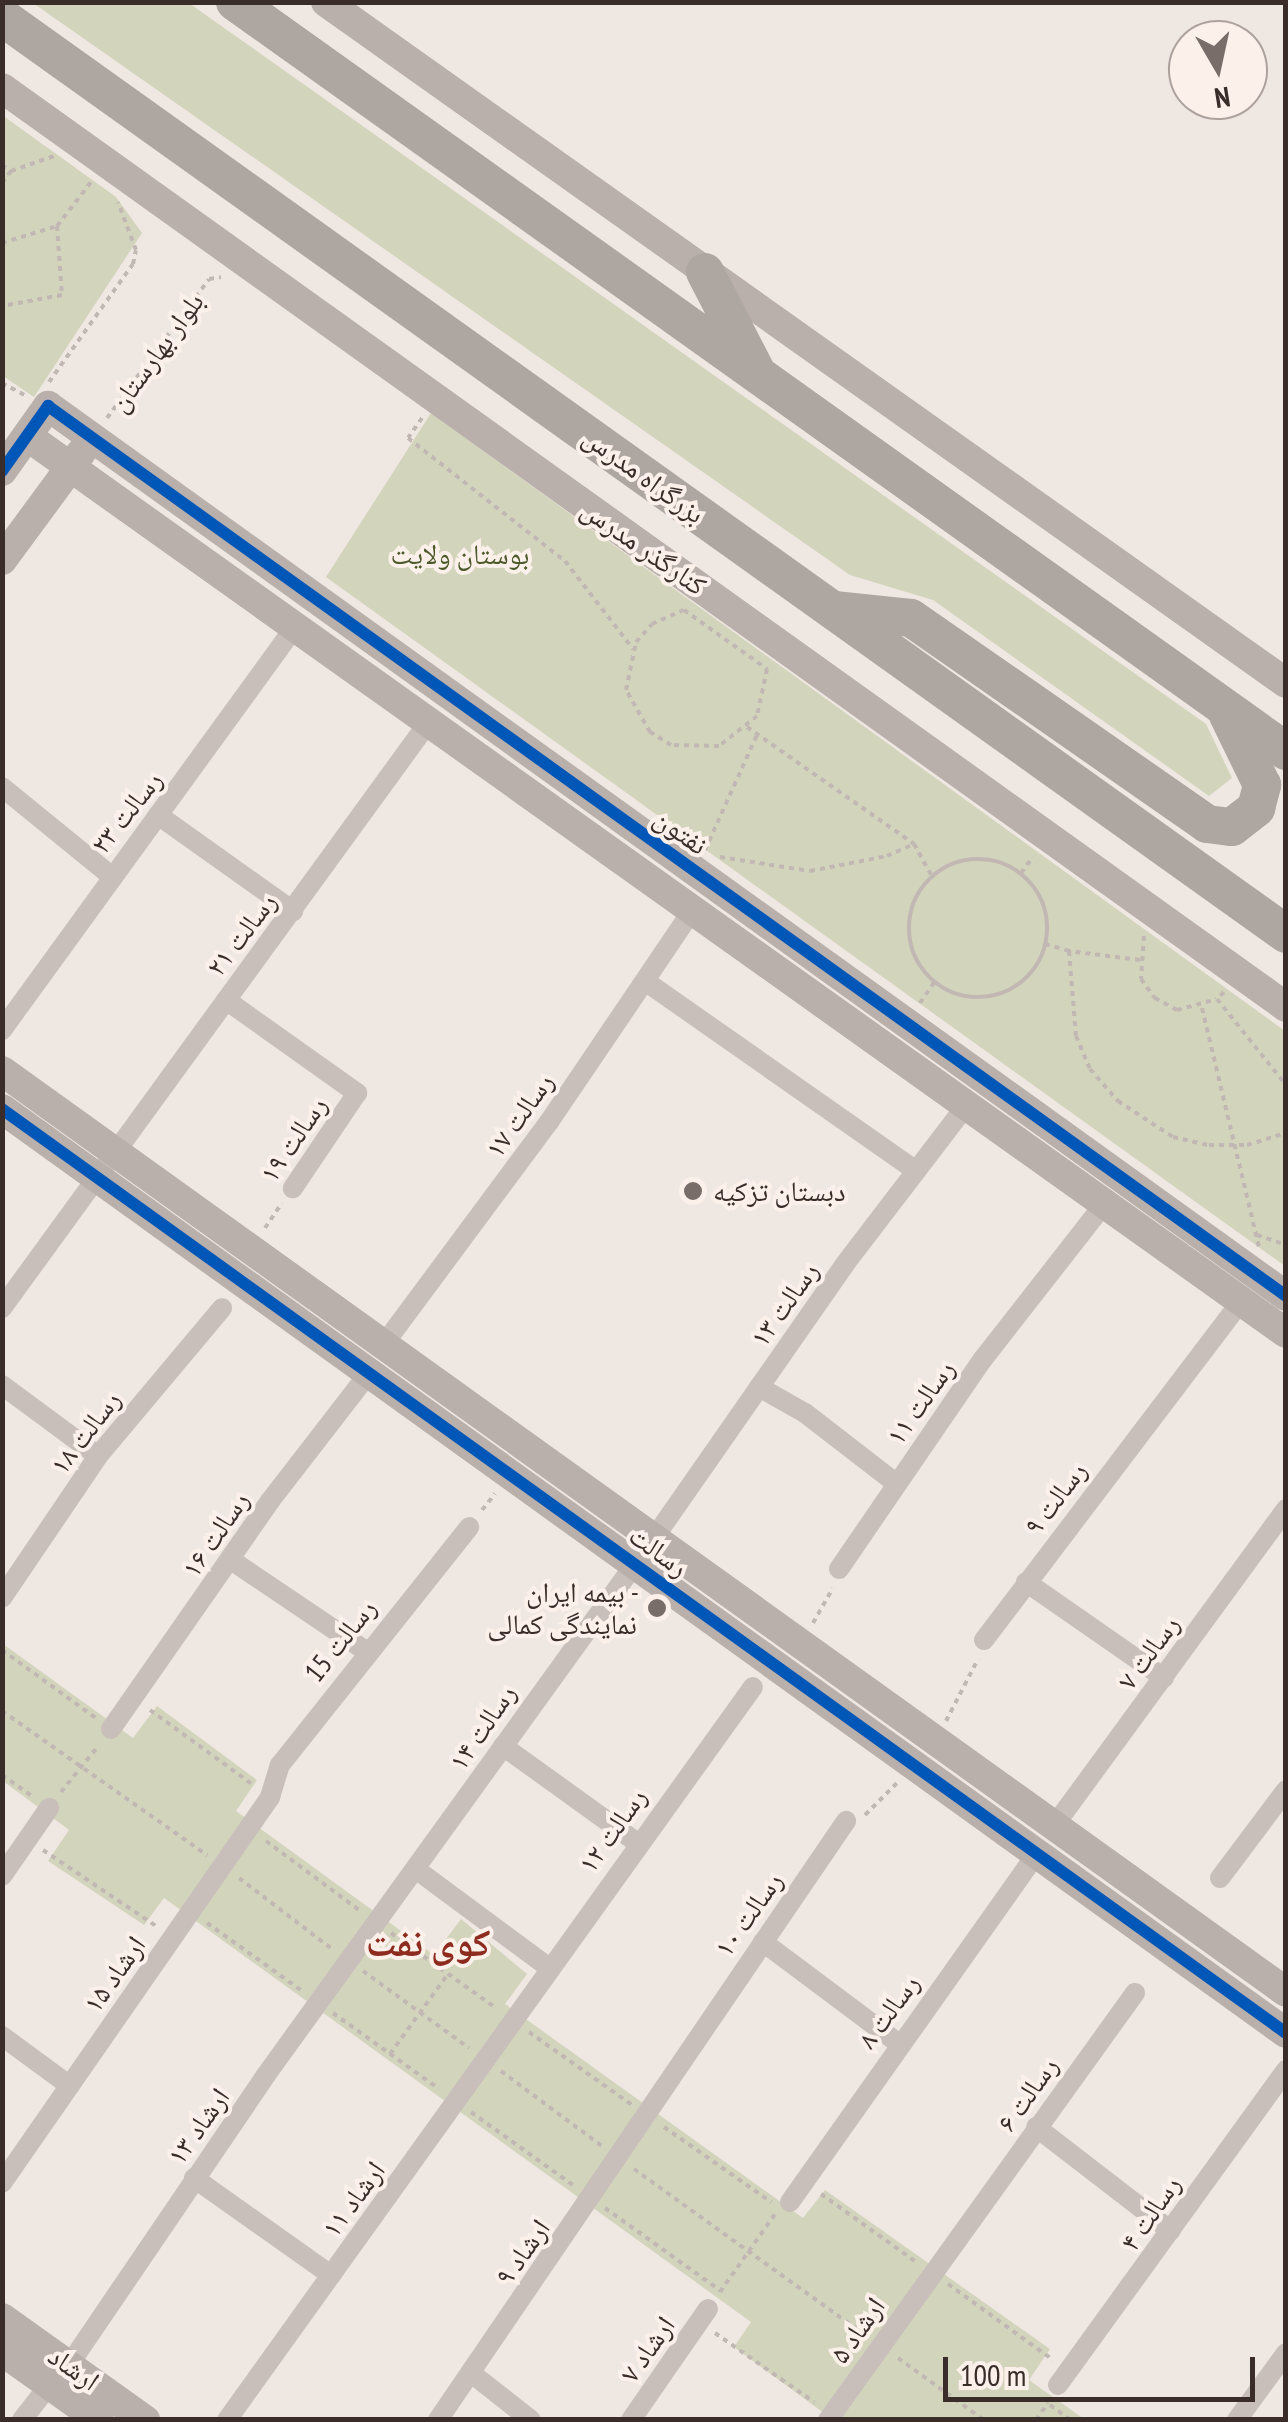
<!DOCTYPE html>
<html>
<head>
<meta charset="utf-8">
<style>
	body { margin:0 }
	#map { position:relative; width:1288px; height:2422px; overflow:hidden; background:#efe7e2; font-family:"PT Sans Narrow","Noto Naskh Arabic",sans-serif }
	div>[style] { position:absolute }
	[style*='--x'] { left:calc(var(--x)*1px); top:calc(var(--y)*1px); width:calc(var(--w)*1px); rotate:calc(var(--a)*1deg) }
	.green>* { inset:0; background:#d2d4bc }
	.path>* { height:4px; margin-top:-2px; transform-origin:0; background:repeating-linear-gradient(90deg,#c1b8b3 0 5px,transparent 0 10px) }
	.path>.ring { margin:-2px; padding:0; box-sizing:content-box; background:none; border:4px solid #c1b8b3; border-radius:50% }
	.street>* { height:20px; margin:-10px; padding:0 10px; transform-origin:10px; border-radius:10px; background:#c8bfbb }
	.secondary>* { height:30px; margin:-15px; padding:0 15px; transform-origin:15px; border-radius:15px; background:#b9afab }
	.highway>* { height:38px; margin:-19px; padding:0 19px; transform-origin:19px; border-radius:19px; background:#aea6a1 }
	.cycleway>* { height:12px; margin:-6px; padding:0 6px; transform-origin:6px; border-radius:6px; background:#0057b8 }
	.dots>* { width:28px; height:28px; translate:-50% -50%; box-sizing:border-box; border:5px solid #fbf1ea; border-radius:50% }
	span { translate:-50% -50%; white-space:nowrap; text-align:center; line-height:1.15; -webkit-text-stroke:8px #fbf1ea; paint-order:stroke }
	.street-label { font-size:28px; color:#392c29 }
	.park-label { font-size:28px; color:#4d592b }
	.poi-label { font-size:28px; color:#392c29 }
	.left { translate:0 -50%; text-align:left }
	.right { translate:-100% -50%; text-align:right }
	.district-label { font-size:38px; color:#8c2b1e; font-weight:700 }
	.frame { position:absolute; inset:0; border:5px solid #392c29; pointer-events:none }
	.north { position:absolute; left:1168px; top:20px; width:100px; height:100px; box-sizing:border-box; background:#fbf1ea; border:2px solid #ada29d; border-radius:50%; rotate:171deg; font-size:28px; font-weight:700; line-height:40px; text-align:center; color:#392c29 }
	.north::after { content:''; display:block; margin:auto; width:35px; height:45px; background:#796d6a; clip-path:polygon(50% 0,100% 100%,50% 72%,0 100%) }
	.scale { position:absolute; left:943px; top:2357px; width:312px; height:45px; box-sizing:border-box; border:5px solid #392c29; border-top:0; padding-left:12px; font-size:30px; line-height:35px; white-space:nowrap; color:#392c29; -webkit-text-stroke:8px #fbf1ea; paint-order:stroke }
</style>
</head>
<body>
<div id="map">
	<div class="green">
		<i style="clip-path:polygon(33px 3px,189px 3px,1206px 724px,1232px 778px,1209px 796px,933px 600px,850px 575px)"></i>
		<i style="clip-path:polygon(2px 115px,116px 197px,142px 233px,34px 397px,3px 376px)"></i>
		<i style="clip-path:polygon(431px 413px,1285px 1031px,1285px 1266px,326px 577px)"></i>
		<i style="clip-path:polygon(3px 1644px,133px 1738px,157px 1706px,257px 1780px,236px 1811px,434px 1955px,461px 1919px,527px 1974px,505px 2004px,803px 2218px,825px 2190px,1050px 2349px,1029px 2380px,1084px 2419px,832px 2419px,734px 2347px,751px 2322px,164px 1898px,144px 1925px,48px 1861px,69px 1830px,3px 1781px)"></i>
	</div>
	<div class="path">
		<i style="--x:2;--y:165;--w:11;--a:34"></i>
		<i style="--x:11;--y:171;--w:15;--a:127"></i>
		<i style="--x:11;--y:171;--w:46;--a:-19.2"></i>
		<i style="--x:57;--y:226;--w:56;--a:-52.3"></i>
		<i style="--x:2;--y:243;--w:58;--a:-17.2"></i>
		<i style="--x:57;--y:226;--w:69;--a:85.9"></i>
		<i style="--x:62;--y:295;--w:61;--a:169.6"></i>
		<i style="--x:49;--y:382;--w:145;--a:-54.6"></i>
		<i style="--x:133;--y:264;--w:14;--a:-78"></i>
		<i style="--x:136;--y:250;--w:51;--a:-110.6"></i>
		<i style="--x:2;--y:383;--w:26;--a:28"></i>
		<i style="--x:107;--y:418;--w:172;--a:-53.7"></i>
		<i style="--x:209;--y:279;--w:12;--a:-9"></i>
		<i style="--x:422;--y:418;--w:24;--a:125"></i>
		<i style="--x:408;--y:438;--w:199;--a:38.1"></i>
		<i style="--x:565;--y:561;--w:111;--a:52.3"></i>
		<i style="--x:684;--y:610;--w:102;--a:35.4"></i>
		<i style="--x:767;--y:669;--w:48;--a:102"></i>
		<i style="--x:757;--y:716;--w:48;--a:141.7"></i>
		<i style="--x:719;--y:746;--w:48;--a:-178.8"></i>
		<i style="--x:671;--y:745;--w:25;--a:-148"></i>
		<i style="--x:650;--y:732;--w:48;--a:-119.7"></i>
		<i style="--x:626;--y:690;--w:49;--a:-78.2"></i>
		<i style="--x:636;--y:642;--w:24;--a:-48"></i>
		<i style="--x:652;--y:624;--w:35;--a:-24"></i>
		<i style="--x:747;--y:727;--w:204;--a:35"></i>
		<i style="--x:914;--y:844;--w:37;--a:61"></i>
		<i style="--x:705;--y:850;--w:126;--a:-65.7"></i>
		<i style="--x:720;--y:857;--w:91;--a:8.8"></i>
		<i style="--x:810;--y:871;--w:78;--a:-11"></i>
		<i style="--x:887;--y:856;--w:30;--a:-24"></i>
		<i class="ring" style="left:909px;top:859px;width:134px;height:134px"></i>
		<i style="--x:1021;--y:873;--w:20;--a:-53"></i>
		<i style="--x:1144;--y:936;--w:43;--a:94"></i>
		<i style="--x:1141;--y:979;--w:24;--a:54"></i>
		<i style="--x:1155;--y:998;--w:25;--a:29"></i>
		<i style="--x:1177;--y:1010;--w:41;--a:-15.4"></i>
		<i style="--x:1045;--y:944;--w:25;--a:16"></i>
		<i style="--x:1140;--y:960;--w:72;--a:-172.8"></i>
		<i style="--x:1069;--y:951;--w:85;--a:85.3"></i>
		<i style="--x:1076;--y:1036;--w:36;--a:67"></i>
		<i style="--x:1090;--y:1069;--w:43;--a:48.8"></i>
		<i style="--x:1118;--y:1101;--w:66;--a:33.2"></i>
		<i style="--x:1173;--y:1137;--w:37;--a:13"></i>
		<i style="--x:1209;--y:1145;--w:38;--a:0"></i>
		<i style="--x:1247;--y:1145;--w:41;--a:-17.1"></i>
		<i style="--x:1224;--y:992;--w:10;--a:135"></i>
		<i style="--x:1217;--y:999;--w:110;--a:51.3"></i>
		<i style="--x:920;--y:1003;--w:25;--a:-56"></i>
		<i style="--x:1202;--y:1008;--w:246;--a:76.6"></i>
		<i style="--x:265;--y:1228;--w:30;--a:-56"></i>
		<i style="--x:1257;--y:1235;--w:31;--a:19"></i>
		<i style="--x:482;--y:1510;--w:21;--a:-51"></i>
		<i style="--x:813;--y:1623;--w:40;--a:-60.3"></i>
		<i style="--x:2;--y:1650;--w:116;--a:35.9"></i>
		<i style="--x:150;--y:1710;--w:126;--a:36"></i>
		<i style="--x:2;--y:1711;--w:251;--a:35.1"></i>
		<i style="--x:946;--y:1721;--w:70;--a:-62.7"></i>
		<i style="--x:2;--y:1775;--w:38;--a:35"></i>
		<i style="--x:61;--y:1792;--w:60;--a:-51"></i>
		<i style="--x:865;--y:1815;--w:45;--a:-45"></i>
		<i style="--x:266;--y:1841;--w:116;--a:36.6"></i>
		<i style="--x:43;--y:1850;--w:136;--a:33.9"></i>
		<i style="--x:239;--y:1878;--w:116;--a:37.3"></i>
		<i style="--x:207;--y:1923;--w:115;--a:35.5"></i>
		<i style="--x:391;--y:1933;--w:130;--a:35.6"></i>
		<i style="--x:363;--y:1971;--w:131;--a:36"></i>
		<i style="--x:333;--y:2013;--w:130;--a:35.6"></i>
		<i style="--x:529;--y:2032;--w:126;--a:35.3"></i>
		<i style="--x:390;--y:2054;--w:99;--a:-54.1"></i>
		<i style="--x:501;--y:2071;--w:126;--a:36.6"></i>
		<i style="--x:471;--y:2112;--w:125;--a:35.6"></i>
		<i style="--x:664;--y:2127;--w:131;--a:35"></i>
		<i style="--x:634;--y:2169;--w:286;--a:35.7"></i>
		<i style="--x:821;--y:2194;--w:115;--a:35.5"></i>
		<i style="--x:605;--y:2208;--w:143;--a:35.6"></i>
		<i style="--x:948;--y:2284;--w:130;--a:35.9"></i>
		<i style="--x:720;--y:2292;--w:95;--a:-54.8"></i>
		<i style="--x:715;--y:2333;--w:121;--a:34.9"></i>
		<i style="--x:898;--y:2358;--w:106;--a:35.8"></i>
		<i style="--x:1050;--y:2405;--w:26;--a:36"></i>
		<i style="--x:1036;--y:2420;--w:21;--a:-55"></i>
	</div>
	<div class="street">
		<i style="--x:2;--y:787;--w:141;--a:39.2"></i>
		<i style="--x:158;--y:815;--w:166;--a:35.4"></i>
		<i style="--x:645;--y:981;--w:331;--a:35"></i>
		<i style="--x:226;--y:1000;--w:161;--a:35.4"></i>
		<i style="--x:357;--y:1093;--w:115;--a:124"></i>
		<i style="--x:2;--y:1030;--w:497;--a:-54"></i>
		<i style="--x:2;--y:1308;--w:724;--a:-53.94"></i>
		<i style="--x:384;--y:1344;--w:277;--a:-53.4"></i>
		<i style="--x:549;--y:1122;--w:255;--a:-55.9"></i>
		<i style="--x:2;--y:1385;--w:119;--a:36.5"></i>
		<i style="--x:759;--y:1387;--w:53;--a:29.5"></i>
		<i style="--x:805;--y:1413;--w:116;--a:37.7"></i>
		<i style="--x:654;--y:1538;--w:334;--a:-55.1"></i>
		<i style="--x:845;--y:1264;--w:199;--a:-52.6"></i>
		<i style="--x:231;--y:1560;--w:163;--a:34"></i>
		<i style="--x:839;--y:1569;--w:255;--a:-55.6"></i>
		<i style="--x:983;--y:1359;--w:197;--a:-52"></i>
		<i style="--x:1026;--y:1582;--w:168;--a:34.8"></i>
		<i style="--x:2;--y:1598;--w:171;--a:-55.9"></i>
		<i style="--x:98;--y:1456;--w:193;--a:-50"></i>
		<i style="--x:984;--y:1640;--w:425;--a:-52.8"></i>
		<i style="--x:111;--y:1729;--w:278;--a:-55.1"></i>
		<i style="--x:270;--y:1501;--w:162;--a:-52.3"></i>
		<i style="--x:503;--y:1746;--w:164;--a:35.8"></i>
		<i style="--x:1054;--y:1826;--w:393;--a:-53.8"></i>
		<i style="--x:417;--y:1870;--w:163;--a:36.5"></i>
		<i style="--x:2;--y:1876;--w:83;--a:-55.3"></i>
		<i style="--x:1220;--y:1878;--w:110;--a:-53.1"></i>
		<i style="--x:763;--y:1942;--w:169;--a:36.8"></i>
		<i style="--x:2;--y:2036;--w:84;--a:36.3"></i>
		<i style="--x:1036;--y:2127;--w:170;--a:37.6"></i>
		<i style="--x:194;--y:2178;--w:168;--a:35.3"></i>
		<i style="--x:2;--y:2183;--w:470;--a:-55.2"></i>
		<i style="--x:270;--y:1797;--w:34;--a:-73"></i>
		<i style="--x:280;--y:1765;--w:304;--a:-51.5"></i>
		<i style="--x:790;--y:2202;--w:426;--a:-54.7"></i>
		<i style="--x:69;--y:2365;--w:351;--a:-55.8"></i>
		<i style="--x:266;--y:2075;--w:630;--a:-54.17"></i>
		<i style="--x:471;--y:2373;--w:76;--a:38.1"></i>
		<i style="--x:1058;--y:2385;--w:389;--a:-54.1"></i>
		<i style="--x:22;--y:2420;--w:46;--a:-52.1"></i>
		<i style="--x:227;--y:2420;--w:902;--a:-54.34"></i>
		<i style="--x:438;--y:2420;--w:725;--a:-55.74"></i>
		<i style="--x:631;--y:2420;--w:135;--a:-55.3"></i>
		<i style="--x:828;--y:2420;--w:526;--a:-54.29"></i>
		<i style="--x:1237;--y:2420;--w:83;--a:-53.8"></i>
	</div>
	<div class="secondary">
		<i style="--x:326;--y:2;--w:1177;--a:35.35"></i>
		<i style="--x:2;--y:88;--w:1579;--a:35.59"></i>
		<i style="--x:27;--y:436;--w:1546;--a:35.47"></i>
		<i style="--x:2;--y:471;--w:80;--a:-54.7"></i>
		<i style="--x:48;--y:406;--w:1525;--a:35.71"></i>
		<i style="--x:2;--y:560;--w:133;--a:-53.6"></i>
		<i style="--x:2;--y:1071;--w:1580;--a:35.65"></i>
		<i style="--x:2;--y:1109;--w:1582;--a:35.74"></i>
		<i style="--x:2;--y:2318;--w:176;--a:35.5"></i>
		<i style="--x:2;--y:2351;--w:119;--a:35.4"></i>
	</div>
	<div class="highway">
		<i style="--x:235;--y:2;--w:1291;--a:35.48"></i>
		<i style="--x:2;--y:17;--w:1578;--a:35.53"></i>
		<i style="--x:705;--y:272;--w:111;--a:62.7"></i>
		<i style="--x:834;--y:610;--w:77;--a:5.9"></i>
		<i style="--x:911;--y:618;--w:361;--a:34.8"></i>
		<i style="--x:1207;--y:824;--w:25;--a:7"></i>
		<i style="--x:1232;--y:827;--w:31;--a:-38"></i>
		<i style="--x:1256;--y:808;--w:24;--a:-75"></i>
		<i style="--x:1262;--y:785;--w:78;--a:-115.9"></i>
	</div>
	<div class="cycleway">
		<i style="--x:2;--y:471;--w:80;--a:-54.7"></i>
		<i style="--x:48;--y:406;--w:1525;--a:35.71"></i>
		<i style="--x:2;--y:1109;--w:1582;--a:35.74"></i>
	</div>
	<div class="dots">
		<i style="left:693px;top:1191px;background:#796d6a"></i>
		<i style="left:657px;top:1608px;background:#796d6a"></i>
	</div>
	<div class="street-label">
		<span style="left:156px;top:352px;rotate:-54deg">بلوار بهارستان</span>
		<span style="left:644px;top:475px;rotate:36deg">بزرگراه مدرس</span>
		<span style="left:644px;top:547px;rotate:35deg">کنارگذر مدرس</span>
		<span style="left:126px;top:812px;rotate:-52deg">رسالت ۲۳</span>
		<span style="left:681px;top:831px;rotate:36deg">نفتون</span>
		<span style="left:241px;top:934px;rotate:-53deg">رسالت ۲۱</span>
		<span style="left:519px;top:1115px;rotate:-55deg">رسالت ۱۷</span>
		<span style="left:293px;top:1139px;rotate:-56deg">رسالت ۱۹</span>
		<span style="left:784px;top:1304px;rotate:-55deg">رسالت ۱۳</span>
		<span style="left:920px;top:1402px;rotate:-55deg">رسالت ۱۱</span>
		<span style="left:85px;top:1432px;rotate:-53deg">رسالت ۱۸</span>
		<span style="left:1055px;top:1498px;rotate:-53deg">رسالت ۹</span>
		<span style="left:215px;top:1534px;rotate:-56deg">رسالت ۱۶</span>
		<span style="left:659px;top:1551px;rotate:36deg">رسالت</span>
		<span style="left:340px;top:1640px;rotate:-52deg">رسالت 15</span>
		<span style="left:1148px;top:1652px;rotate:-54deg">رسالت ۷</span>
		<span style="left:482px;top:1727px;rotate:-56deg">رسالت ۱۴</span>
		<span style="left:612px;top:1830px;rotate:-55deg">رسالت ۱۲</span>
		<span style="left:748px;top:1914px;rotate:-55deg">رسالت ۱۰</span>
		<span style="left:114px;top:1974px;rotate:-55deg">ارشاد ۱۵</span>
		<span style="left:888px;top:2011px;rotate:-54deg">رسالت ۸</span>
		<span style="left:1027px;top:2094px;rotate:-55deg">رسالت ۶</span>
		<span style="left:198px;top:2126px;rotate:-55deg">ارشاد ۱۳</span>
		<span style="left:353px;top:2199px;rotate:-54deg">ارشاد ۱۱</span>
		<span style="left:1150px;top:2213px;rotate:-56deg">رسالت ۴</span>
		<span style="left:522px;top:2252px;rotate:-55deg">ارشاد ۹</span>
		<span style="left:857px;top:2330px;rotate:-55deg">ارشاد ۵</span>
		<span style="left:647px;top:2349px;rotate:-55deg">ارشاد ۷</span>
		<span style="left:74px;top:2368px;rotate:35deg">ارشاد</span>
	</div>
	<div class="park-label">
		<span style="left:460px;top:554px">بوستان ولایت</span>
	</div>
	<div class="poi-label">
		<span class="left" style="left:713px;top:1191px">دبستان تزکیه</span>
		<span class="right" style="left:637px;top:1608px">بیمه ایران -<br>نمایندگى کمالى</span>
	</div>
	<div class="district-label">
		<span style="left:428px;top:1942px">کوی نفت</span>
	</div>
	<div class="frame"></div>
	<div class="north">N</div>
	<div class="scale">100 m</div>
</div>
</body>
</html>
